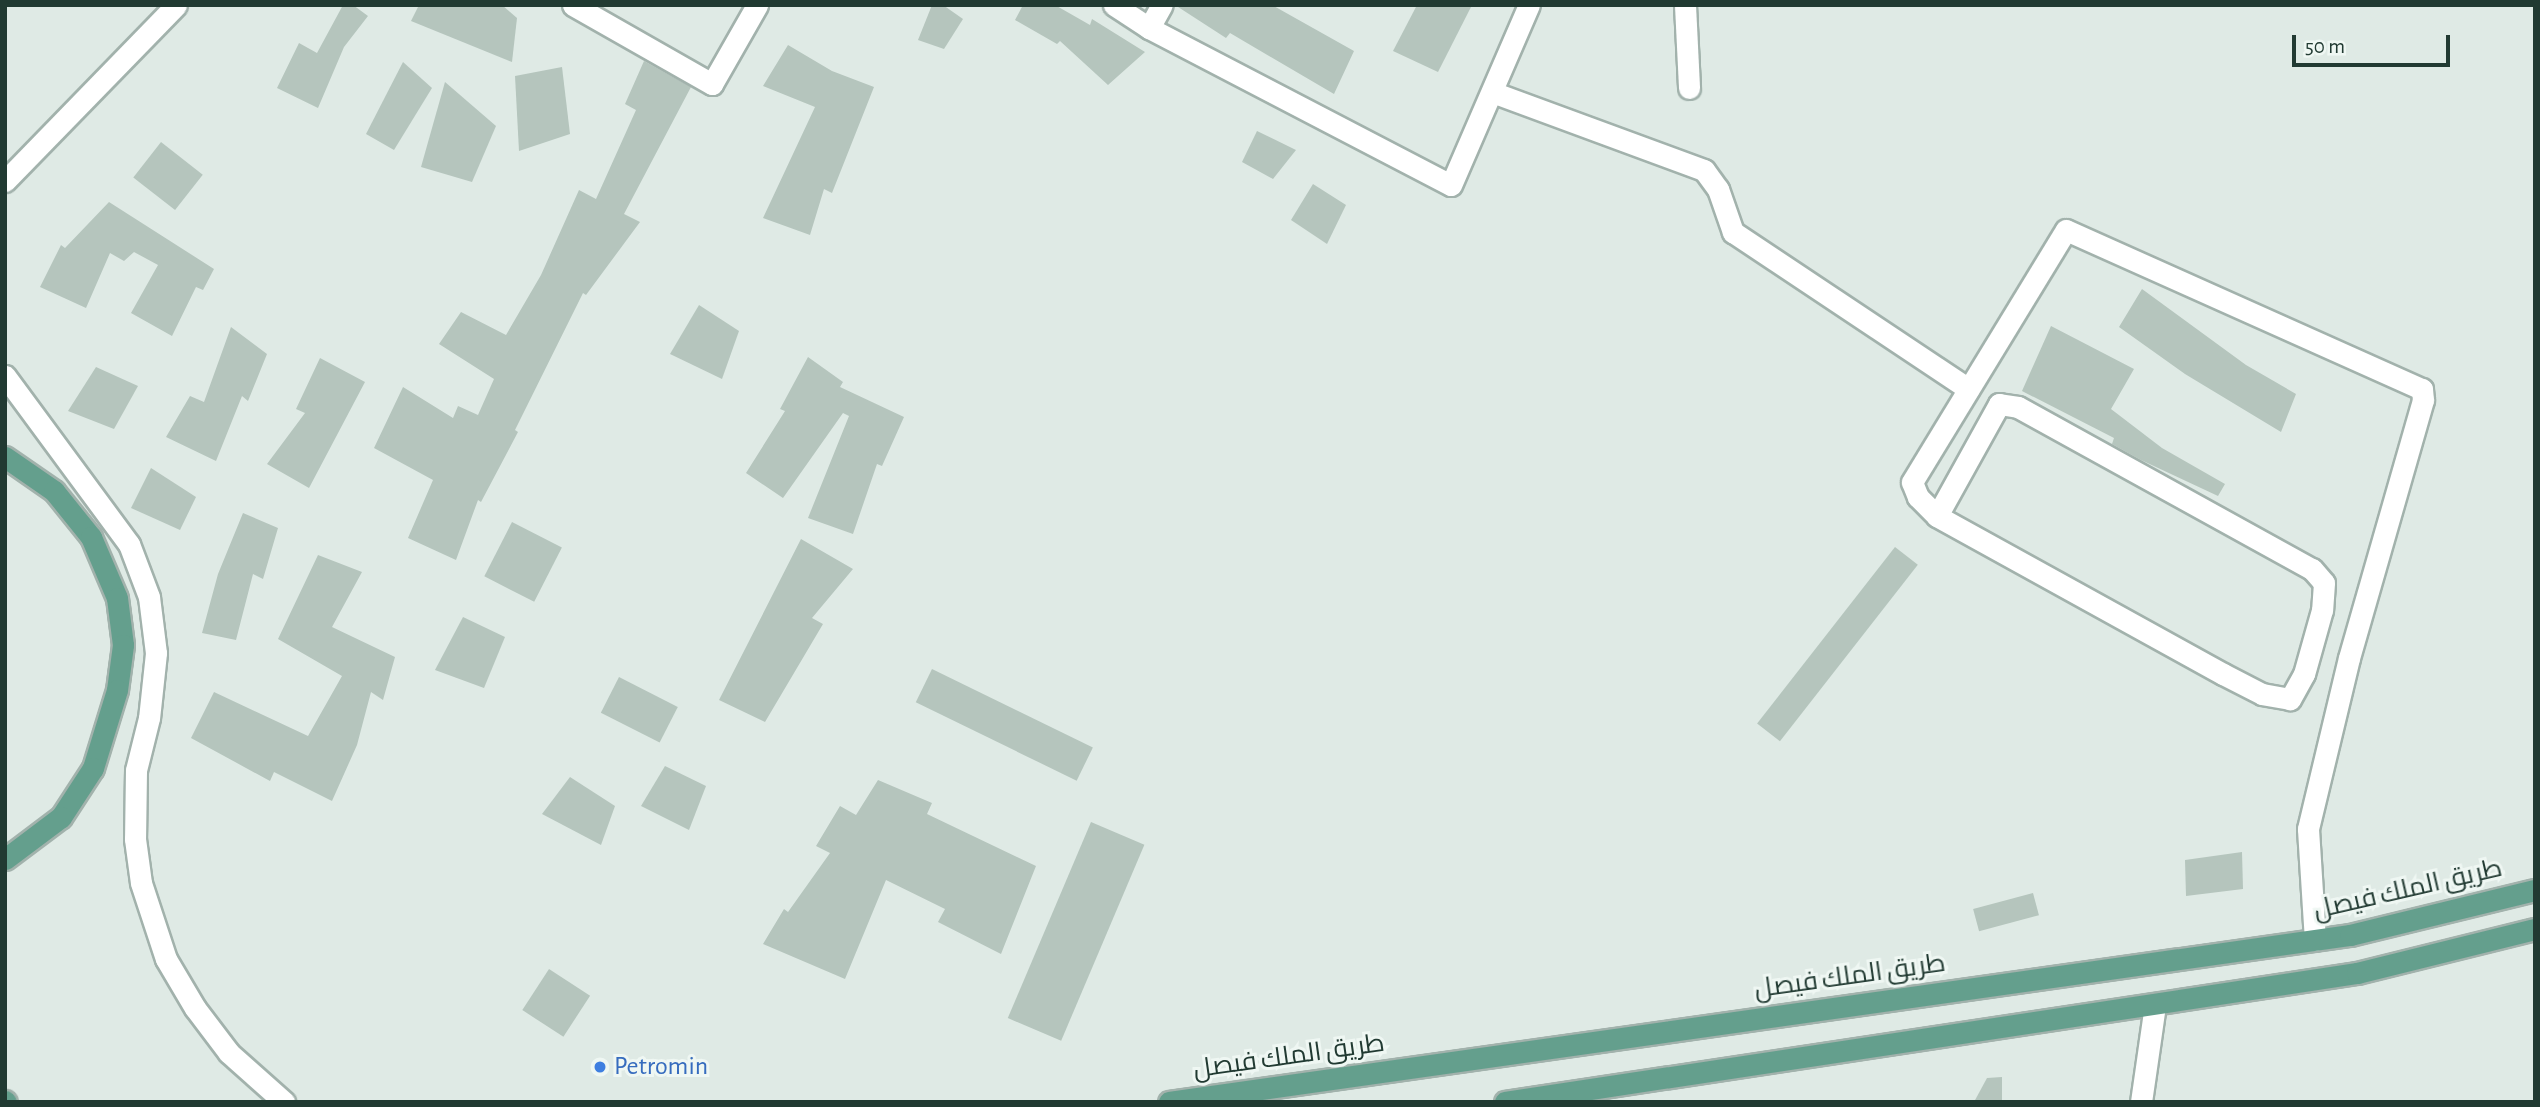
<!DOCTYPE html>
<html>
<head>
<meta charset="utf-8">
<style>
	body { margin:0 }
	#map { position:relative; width:2540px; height:1107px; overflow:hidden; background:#dfeae5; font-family:"Alegreya Sans",Cairo,sans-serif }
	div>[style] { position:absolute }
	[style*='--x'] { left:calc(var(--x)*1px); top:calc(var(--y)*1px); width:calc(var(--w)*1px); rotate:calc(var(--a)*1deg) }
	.building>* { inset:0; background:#b5c5bd; transform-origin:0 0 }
	.roads { filter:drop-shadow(2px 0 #a2b2ac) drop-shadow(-2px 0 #a2b2ac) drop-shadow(0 2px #a2b2ac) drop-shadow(0 -2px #a2b2ac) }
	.minor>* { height:21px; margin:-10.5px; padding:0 10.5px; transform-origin:10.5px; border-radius:10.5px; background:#fff }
	.major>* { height:21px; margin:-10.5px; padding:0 10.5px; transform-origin:10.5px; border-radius:10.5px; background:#649f8d }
	.dots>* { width:19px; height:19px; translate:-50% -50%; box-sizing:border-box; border:4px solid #eff7f3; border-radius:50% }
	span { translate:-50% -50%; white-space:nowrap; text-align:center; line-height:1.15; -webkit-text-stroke:6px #eff7f3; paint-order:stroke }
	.street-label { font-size:26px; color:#213a32 }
	.shop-label { font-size:26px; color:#366cbe }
	.left { translate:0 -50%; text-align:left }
	.frame { position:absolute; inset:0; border:7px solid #213a32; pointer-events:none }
	.scale { position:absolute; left:2292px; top:35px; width:158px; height:32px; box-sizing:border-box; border:4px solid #213a32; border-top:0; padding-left:9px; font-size:21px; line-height:24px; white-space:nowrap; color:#213a32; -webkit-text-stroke:5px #eff7f3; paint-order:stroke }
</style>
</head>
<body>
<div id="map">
	<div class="building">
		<i style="clip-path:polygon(343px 5px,353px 5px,368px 16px,344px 47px,318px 108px,277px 88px,299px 43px,317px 53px)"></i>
		<i style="clip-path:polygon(419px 5px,502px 5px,517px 18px,512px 62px,411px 21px)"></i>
		<i style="clip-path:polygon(932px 5px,943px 5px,963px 19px,944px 49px,918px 40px)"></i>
		<i style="clip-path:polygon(1023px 5px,1055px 5px,1090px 25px,1092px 19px,1145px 52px,1108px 85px,1060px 41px,1057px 44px,1015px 20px)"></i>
		<i style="clip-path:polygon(1175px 5px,1272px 5px,1354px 51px,1334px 94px,1230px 33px,1226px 38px)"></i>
		<i style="clip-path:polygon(1417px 5px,1472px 5px,1438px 72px,1393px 51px)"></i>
		<i style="clip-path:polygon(788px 45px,832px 71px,874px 87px,832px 193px,824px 189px,810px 235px,763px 218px,815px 107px,763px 86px)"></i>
		<i style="clip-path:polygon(644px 61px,691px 87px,624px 214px,640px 222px,586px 295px,583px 293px,515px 430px,518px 432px,481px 502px,478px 500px,456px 560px,408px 538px,433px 480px,374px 448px,403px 387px,453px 418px,458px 406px,478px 415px,494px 379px,439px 344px,461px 312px,506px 335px,541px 275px,579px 190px,596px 199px,636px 110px,625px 104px)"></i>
		<i style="clip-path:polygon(403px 62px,432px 88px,394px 150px,366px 134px)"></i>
		<i style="clip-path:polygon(562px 67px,570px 134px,519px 151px,515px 76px)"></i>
		<i style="clip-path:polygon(445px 82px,496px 126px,472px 182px,421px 167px)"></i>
		<i style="clip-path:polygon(1257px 131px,1296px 150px,1273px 179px,1242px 162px)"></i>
		<i style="left:161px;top:142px;width:53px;height:45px;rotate:38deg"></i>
		<i style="clip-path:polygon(1313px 184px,1346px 205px,1327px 244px,1291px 220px)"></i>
		<i style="clip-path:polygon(109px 202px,214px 269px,203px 290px,196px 287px,172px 336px,131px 313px,158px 265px,134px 252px,124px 261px,110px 253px,86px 308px,40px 287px,61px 245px,65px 248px)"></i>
		<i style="clip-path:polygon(2142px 289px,2246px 365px,2296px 394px,2281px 432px,2185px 374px,2119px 327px)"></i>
		<i style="clip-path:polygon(699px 305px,739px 331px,722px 379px,670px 354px)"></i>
		<i style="clip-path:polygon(2051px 326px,2134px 369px,2111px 409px,2162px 448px,2225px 484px,2218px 496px,2141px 460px,2112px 444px,2114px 438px,2022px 391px)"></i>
		<i style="clip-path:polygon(231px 327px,267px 354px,248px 401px,242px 396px,216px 461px,166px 437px,190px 396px,204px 402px)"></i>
		<i style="clip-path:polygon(808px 357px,843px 382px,840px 387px,904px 417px,882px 466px,877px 464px,853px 534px,808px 518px,849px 416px,843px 413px,783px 498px,746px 473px,785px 411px,780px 409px)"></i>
		<i style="clip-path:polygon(320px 358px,365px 382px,309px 488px,267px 464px,305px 413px,296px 409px)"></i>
		<i style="clip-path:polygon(96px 367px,138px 386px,114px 429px,68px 411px)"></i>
		<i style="clip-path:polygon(151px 468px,196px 497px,180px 530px,131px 508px)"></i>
		<i style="clip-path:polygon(243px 513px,278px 528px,263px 579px,253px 574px,236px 640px,202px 633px,218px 574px)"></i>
		<i style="left:512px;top:522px;width:56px;height:61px;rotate:27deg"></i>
		<i style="clip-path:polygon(801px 539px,853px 569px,812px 618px,823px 624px,765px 722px,719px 700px)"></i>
		<i style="left:1895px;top:547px;width:29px;height:224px;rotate:38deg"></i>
		<i style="clip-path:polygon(318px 555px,362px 572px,332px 627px,395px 657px,383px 700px,371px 692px,357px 745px,332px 801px,274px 772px,270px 781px,191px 738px,214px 692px,308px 736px,342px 676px,278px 639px)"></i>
		<i style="clip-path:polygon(463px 617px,505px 637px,484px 688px,435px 670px)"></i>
		<i style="left:932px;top:669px;width:179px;height:37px;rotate:26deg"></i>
		<i style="left:619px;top:677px;width:66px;height:40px;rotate:27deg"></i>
		<i style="clip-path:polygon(665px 766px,706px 786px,689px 830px,641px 806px)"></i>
		<i style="clip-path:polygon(570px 777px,615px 806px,601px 845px,542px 814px)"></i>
		<i style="clip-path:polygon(878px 780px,932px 803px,927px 814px,1036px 866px,1001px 954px,938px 922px,945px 909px,886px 880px,845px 979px,763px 944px,784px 909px,788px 912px,830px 853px,816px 846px,840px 806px,856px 815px)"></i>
		<i style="left:1091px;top:822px;width:58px;height:213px;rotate:23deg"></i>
		<i style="clip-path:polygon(2242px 852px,2243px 889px,2186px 896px,2185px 860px)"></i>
		<i style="left:2033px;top:893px;width:23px;height:62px;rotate:75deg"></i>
		<i style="left:549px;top:969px;width:49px;height:49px;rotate:33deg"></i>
		<i style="clip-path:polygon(2002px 1077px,2002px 1102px,1974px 1102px,1987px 1078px)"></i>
	</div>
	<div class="roads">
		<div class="minor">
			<i style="--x:573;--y:5;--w:160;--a:29.6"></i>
			<i style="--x:712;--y:84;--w:91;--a:-60.3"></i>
			<i style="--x:1114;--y:5;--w:42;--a:33.3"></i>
			<i style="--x:1149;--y:28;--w:340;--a:27.5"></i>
			<i style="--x:1451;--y:185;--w:196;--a:-66.6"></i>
			<i style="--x:1685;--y:5;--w:83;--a:87.2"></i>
			<i style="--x:1149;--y:28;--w:26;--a:-61"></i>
			<i style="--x:1492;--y:92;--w:226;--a:20.2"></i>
			<i style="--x:1704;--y:170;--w:24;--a:54"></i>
			<i style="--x:1718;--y:189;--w:46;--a:70.8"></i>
			<i style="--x:1733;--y:232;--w:283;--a:33.7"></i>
			<i style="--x:5;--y:181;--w:245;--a:-45.8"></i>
			<i style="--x:5;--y:376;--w:209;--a:53.6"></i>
			<i style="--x:129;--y:544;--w:57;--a:69.3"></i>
			<i style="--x:149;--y:597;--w:56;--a:82.9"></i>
			<i style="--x:156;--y:653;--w:65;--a:96.1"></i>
			<i style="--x:149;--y:718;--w:54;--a:104"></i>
			<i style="--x:136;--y:770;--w:69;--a:90.8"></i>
			<i style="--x:135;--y:839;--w:44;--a:82.2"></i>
			<i style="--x:141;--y:883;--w:80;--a:71.8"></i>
			<i style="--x:166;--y:959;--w:57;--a:59.4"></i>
			<i style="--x:195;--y:1008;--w:56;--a:52.9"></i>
			<i style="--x:229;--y:1053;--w:74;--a:41.7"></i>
			<i style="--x:1937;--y:516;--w:128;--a:-61"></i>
			<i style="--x:1999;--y:404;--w:19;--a:9"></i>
			<i style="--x:2018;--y:407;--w:336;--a:28.9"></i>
			<i style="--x:2312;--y:569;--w:18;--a:49"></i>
			<i style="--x:2324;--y:583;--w:27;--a:94"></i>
			<i style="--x:2322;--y:610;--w:66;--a:105.7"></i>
			<i style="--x:2304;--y:674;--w:29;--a:119"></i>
			<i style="--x:2290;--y:699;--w:28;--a:-170"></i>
			<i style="--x:2262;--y:694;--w:44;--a:-152.9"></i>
			<i style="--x:2223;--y:674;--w:327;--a:-151.1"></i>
			<i style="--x:1937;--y:516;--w:27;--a:-135"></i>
			<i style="--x:1918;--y:497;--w:16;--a:-112"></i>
			<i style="--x:1912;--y:482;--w:295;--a:-58.6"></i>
			<i style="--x:2066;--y:230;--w:390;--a:24.1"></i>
			<i style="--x:2422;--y:389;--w:11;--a:85"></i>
			<i style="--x:2423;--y:400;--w:268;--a:106"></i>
			<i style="--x:2349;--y:658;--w:176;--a:103.5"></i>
			<i style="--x:2308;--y:829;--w:111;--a:86.4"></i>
			<i style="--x:2141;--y:1102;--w:98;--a:-81.8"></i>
		</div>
		<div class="major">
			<i style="--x:5;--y:457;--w:60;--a:34.8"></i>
			<i style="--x:54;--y:491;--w:59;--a:51.2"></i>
			<i style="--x:91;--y:537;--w:66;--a:66.9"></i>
			<i style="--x:117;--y:598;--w:47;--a:82.7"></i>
			<i style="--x:123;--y:645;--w:45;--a:97.6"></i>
			<i style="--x:117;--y:690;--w:82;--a:107.1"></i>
			<i style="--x:93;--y:768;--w:59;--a:123.1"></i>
			<i style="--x:61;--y:817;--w:70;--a:143.1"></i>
			<i style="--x:5;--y:1101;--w:1;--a:45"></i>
			<i style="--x:1169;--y:1102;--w:1193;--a:-8.05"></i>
			<i style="--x:2350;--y:935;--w:190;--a:-13.7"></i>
			<i style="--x:1505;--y:1102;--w:862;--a:-8.61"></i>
			<i style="--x:2357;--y:973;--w:183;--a:-13.9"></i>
		</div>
	</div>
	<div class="dots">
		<i style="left:600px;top:1067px;background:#3f7fe0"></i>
	</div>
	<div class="street-label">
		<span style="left:2408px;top:890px;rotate:-13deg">طريق الملك فيصل</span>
		<span style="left:1850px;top:977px;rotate:-8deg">طريق الملك فيصل</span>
		<span style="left:1289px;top:1057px;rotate:-8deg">طريق الملك فيصل</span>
	</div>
	<div class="shop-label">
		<span class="left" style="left:614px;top:1067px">Petromin</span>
	</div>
	<div class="frame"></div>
	<div class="scale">50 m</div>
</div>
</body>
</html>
